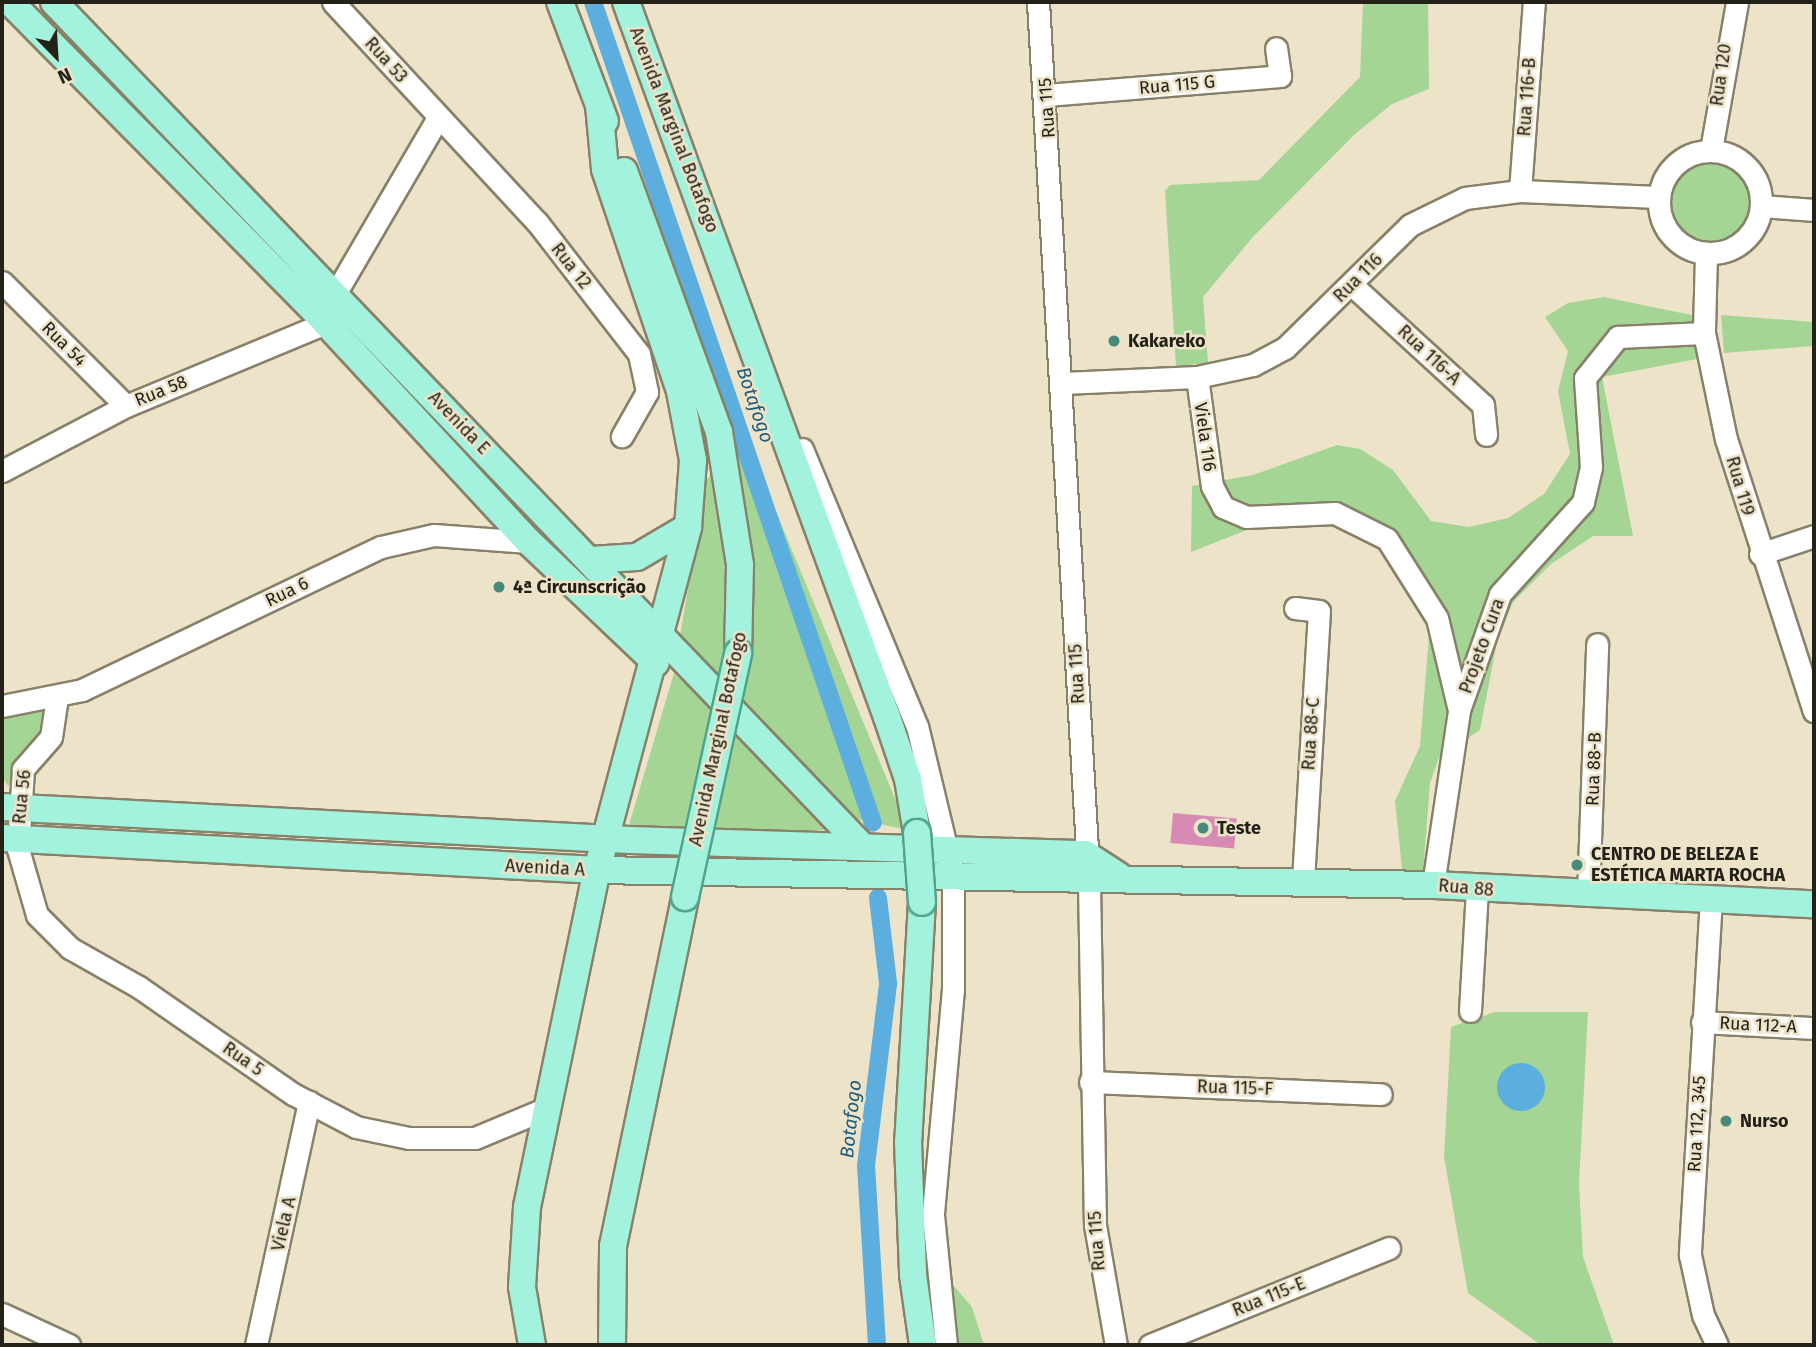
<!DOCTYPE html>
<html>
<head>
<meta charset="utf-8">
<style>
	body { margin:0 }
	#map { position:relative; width:1816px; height:1347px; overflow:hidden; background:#ece3c9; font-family:"Fira Sans",sans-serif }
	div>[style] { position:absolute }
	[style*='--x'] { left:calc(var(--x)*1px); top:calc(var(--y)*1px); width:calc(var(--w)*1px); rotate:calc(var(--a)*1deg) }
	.green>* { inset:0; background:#a4d595 }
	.round { border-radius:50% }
	.water>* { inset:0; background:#5caede }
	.canal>* { height:18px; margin:-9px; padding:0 9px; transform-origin:9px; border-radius:9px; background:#5caede }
	.building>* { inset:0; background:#d68ab4; transform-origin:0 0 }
	.roads { filter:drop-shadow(2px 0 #888169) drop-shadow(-2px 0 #888169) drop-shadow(0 2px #888169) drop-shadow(0 -2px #888169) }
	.minor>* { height:21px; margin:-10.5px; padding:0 10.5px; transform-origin:10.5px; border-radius:10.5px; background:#fff }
	.minor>.ring { margin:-10.5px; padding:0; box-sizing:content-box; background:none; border:21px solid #fff; border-radius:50% }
	.major>* { height:26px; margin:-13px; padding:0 13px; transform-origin:13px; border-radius:13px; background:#a3f2dd }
	.bridges { filter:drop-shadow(2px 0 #4ea389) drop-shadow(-2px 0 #4ea389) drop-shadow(0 2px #4ea389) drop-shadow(0 -2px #4ea389) }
	.major-bridge>* { height:26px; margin:-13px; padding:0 13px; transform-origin:13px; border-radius:13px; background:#a3f2dd }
	.dots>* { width:19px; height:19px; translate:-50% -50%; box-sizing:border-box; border:4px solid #ece3c9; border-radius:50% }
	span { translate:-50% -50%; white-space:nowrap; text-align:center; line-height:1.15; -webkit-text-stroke:5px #ece3c9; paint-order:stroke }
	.street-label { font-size:18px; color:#242118 }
	.poi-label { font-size:18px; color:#242118; font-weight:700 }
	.left { translate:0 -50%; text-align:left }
	.water-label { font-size:19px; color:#1d5b7c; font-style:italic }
	.frame { position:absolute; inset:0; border:4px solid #242118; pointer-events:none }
	.north { position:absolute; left:21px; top:21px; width:70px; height:70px; -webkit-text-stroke:5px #ece3c9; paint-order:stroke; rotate:156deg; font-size:19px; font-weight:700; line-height:28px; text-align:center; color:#242118 }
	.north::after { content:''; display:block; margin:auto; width:24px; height:32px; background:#242118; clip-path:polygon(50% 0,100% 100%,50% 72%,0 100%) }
</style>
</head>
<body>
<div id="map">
	<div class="green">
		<i style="clip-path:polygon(1363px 2px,1428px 2px,1429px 89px,1392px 104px,1355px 134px,1252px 238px,1203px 297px,1208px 363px,1176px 366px,1165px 191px,1170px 185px,1259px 180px,1360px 77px)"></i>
		<i class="round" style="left:1671px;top:163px;width:78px;height:78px"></i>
		<i style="clip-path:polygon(1604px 297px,1696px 316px,1697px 359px,1602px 377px,1633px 536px,1593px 536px,1551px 564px,1513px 602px,1497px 642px,1480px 730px,1439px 757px,1430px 783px,1423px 873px,1402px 869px,1395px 801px,1420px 746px,1430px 623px,1373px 532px,1300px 520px,1267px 522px,1191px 552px,1192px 486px,1253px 475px,1337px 445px,1360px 449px,1393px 470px,1431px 521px,1469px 527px,1508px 518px,1544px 494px,1570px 454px,1558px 391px,1568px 351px,1545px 317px,1568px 303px)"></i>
		<i style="clip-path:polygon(1721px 315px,1814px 322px,1814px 351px,1813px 346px,1724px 353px)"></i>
		<i style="clip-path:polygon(743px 432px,908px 830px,856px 819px,680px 636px,706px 481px)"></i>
		<i style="clip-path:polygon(674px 673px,833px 830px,627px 832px)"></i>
		<i style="clip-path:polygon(31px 709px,45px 713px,47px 726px,23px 751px,17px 784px,8px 786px,2px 776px,2px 713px)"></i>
		<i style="clip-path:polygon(1495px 1012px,1588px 1012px,1579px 1184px,1583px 1257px,1614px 1345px,1541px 1345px,1468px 1293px,1444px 1157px,1451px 1027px)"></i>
		<i style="clip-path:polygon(947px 1278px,972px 1307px,984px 1345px,957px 1345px)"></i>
	</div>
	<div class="water">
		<i class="round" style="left:1497px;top:1063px;width:48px;height:48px"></i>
	</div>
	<div class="canal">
		<i style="--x:593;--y:2;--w:867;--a:71.17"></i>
		<i style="--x:877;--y:1345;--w:179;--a:-93.5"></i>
		<i style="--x:866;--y:1166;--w:184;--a:-83.1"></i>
		<i style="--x:888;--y:983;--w:86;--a:-96.7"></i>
	</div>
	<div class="building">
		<i style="left:1173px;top:813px;width:64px;height:30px;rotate:5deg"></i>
	</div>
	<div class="roads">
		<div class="minor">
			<i style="--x:333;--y:2;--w:300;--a:47.2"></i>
			<i style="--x:537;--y:222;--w:167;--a:52.3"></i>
			<i style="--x:639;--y:354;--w:39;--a:78"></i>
			<i style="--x:647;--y:392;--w:51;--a:119.6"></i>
			<i style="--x:1038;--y:2;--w:882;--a:86.69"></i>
			<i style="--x:1089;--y:883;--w:342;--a:89"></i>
			<i style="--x:1095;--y:1225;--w:122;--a:80.1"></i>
			<i style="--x:1046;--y:95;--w:235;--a:-4.6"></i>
			<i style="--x:1280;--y:76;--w:28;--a:-98"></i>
			<i style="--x:1711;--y:150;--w:150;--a:-80"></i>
			<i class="ring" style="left:1659px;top:151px;width:81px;height:81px"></i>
			<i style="--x:1520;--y:191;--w:190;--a:-85.8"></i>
			<i style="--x:1762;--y:206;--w:52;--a:4.4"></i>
			<i style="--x:1706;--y:254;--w:79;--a:91.5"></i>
			<i style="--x:1704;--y:333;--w:108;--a:78.3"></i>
			<i style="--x:1726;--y:439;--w:286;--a:72.1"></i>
			<i style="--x:2;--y:282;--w:175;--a:45"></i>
			<i style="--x:1352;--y:285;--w:178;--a:42.5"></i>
			<i style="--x:1483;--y:405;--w:30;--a:84"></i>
			<i style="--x:335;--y:294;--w:204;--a:-59.7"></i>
			<i style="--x:1197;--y:377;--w:110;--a:82.2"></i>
			<i style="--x:1212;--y:486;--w:24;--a:62"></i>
			<i style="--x:1223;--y:507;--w:25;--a:23"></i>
			<i style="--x:1246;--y:517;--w:89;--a:-2.6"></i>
			<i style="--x:1335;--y:513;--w:58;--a:26.6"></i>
			<i style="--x:1387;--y:539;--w:93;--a:57.7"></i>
			<i style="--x:1437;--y:618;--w:95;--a:76.6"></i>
			<i style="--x:1063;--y:383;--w:134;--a:-2.6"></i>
			<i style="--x:1197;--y:377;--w:57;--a:-12.1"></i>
			<i style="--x:1253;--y:365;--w:36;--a:-28"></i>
			<i style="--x:1285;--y:348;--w:175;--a:-44.5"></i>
			<i style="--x:1410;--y:225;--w:61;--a:-26.1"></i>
			<i style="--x:1465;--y:198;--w:55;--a:-7.3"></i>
			<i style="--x:1520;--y:191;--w:138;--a:2.5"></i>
			<i style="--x:802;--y:449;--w:300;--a:67.5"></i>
			<i style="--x:917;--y:726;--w:154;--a:76.5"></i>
			<i style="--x:953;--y:876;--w:113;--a:90"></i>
			<i style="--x:953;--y:989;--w:227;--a:95.1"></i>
			<i style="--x:933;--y:1215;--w:131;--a:84.3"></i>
			<i style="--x:2;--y:471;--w:140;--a:-27.7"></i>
			<i style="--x:126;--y:406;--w:229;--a:-22.6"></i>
			<i style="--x:1760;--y:554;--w:57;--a:-18.4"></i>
			<i style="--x:1295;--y:608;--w:24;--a:7"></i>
			<i style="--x:1319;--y:611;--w:271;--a:93.4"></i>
			<i style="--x:57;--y:697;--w:40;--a:98.5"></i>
			<i style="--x:51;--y:737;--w:43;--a:131.2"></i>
			<i style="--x:23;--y:769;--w:80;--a:93.6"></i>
			<i style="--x:18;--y:849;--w:69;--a:73.9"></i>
			<i style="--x:37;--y:915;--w:47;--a:45"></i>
			<i style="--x:70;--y:948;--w:79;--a:29.5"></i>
			<i style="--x:139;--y:987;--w:188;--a:34.8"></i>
			<i style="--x:293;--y:1094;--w:71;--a:27.6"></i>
			<i style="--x:356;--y:1127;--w:54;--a:11.7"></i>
			<i style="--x:409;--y:1138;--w:66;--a:0"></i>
			<i style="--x:475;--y:1138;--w:78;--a:-22.6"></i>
			<i style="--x:2;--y:706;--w:82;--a:-11.3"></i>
			<i style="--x:82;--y:690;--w:331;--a:-25.6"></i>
			<i style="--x:381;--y:547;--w:54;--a:-12.8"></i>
			<i style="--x:434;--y:535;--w:95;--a:4.2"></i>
			<i style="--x:1433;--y:885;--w:177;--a:-81.5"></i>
			<i style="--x:1459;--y:710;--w:123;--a:-70.5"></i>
			<i style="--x:1500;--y:594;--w:124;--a:-47.9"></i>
			<i style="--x:1583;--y:502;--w:36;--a:-77"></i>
			<i style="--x:1591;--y:467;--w:89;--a:-93.9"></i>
			<i style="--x:1585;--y:378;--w:53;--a:-51.2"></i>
			<i style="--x:1618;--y:337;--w:86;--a:-2.7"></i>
			<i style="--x:1588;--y:895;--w:251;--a:-87.9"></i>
			<i style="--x:1711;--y:898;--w:358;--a:93.4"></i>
			<i style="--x:1690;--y:1255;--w:61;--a:77.8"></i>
			<i style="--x:1703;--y:1315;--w:33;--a:65"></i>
			<i style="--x:1470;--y:1011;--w:121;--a:-86.7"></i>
			<i style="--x:1702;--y:1022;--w:112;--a:3.1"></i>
			<i style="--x:1090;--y:1082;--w:291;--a:2.4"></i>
			<i style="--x:2;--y:1314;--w:74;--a:24.8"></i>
			<i style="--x:256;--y:1345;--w:249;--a:-77.7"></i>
			<i style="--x:1150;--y:1345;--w:258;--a:-22.1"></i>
		</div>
		<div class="major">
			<i style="--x:10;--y:2;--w:450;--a:45.4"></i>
			<i style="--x:326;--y:323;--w:299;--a:47.2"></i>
			<i style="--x:529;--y:542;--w:175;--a:43.6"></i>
			<i style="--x:54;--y:2;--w:1168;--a:46.25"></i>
			<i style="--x:560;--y:2;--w:127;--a:69.3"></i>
			<i style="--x:626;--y:2;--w:761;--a:69.95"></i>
			<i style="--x:887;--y:717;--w:65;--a:71.3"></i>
			<i style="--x:908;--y:779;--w:55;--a:80.5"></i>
			<i style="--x:624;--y:171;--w:278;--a:70"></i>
			<i style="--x:719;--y:432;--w:135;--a:81"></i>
			<i style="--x:740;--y:565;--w:88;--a:91.3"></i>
			<i style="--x:591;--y:560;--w:46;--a:-3.7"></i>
			<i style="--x:637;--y:557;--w:59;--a:-30.5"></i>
			<i style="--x:2;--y:807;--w:629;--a:3.01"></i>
			<i style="--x:630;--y:840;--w:455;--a:1.8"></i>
			<i style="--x:1085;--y:854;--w:40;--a:32.9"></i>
			<i style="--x:2;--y:838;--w:596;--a:3.08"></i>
			<i style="--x:597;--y:870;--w:836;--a:1.03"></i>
			<i style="--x:1433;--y:885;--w:381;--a:2.9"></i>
			<i style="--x:922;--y:902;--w:240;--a:93.3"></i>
			<i style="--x:908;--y:1142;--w:133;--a:87.8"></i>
			<i style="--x:913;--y:1275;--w:71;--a:81.9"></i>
			<i style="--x:532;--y:1345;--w:59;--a:-99.8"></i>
			<i style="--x:522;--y:1287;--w:80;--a:-86.4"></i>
			<i style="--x:527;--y:1207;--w:344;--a:-78.3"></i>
			<i style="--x:597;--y:870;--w:355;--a:-75.1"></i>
			<i style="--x:688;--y:527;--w:67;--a:-85.7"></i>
			<i style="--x:693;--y:460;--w:70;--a:-100.7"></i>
			<i style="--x:680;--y:391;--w:234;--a:-108.7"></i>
			<i style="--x:605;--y:169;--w:63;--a:-95.4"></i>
			<i style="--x:612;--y:1345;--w:99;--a:-89.4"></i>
			<i style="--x:613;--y:1246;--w:356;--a:-78.3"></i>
		</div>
	</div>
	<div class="bridges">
		<div class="major-bridge">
			<i style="--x:917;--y:833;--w:69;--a:85.9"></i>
			<i style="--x:685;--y:897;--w:250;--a:-77.7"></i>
		</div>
	</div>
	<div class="dots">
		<i style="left:1114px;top:341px;background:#468a7c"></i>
		<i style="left:499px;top:587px;background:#468a7c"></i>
		<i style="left:1203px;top:828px;background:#468a7c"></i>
		<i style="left:1577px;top:865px;background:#468a7c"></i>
		<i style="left:1726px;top:1121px;background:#468a7c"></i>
	</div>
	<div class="street-label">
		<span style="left:386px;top:60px;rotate:48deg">Rua 53</span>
		<span style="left:1721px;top:75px;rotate:-82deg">Rua 120</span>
		<span style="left:1177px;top:85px;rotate:-5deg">Rua 115 G</span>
		<span style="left:1527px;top:97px;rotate:-86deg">Rua 116-B</span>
		<span style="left:1047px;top:108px;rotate:-94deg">Rua 115</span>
		<span style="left:674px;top:130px;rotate:69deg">Avenida Marginal Botafogo</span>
		<span style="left:571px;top:266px;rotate:52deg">Rua 12</span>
		<span style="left:1358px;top:278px;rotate:-45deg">Rua 116</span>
		<span style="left:64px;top:344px;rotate:45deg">Rua 54</span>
		<span style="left:1429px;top:355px;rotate:43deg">Rua 116-A</span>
		<span style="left:161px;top:391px;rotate:-22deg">Rua 58</span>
		<span style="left:459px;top:423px;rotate:46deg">Avenida E</span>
		<span style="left:1205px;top:437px;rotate:82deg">Viela 116</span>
		<span style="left:1740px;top:486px;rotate:74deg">Rua 119</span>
		<span style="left:287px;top:592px;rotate:-26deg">Rua 6</span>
		<span style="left:1482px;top:646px;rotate:-70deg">Projeto Cura</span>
		<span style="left:1077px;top:674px;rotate:-93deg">Rua 115</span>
		<span style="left:1311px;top:734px;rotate:-86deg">Rua 88-C</span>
		<span style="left:718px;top:739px;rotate:-78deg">Avenida Marginal Botafogo</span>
		<span style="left:1594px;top:769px;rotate:-88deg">Rua 88-B</span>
		<span style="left:22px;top:797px;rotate:-84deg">Rua 56</span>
		<span style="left:545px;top:868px;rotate:3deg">Avenida A</span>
		<span style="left:1466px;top:888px;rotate:5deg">Rua 88</span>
		<span style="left:1758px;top:1025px;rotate:3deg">Rua 112-A</span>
		<span style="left:243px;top:1059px;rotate:35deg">Rua 5</span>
		<span style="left:1235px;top:1088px;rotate:2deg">Rua 115-F</span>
		<span style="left:1697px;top:1124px;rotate:-87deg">Rua 112, 345</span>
		<span style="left:284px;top:1224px;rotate:-77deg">Viela A</span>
		<span style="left:1097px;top:1241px;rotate:-94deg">Rua 115</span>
		<span style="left:1269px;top:1297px;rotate:-22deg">Rua 115-E</span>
	</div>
	<div class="poi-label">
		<span class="left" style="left:1128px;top:341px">Kakareko</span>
		<span class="left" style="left:513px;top:587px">4ª Circunscrição</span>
		<span class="left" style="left:1217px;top:828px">Teste</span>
		<span class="left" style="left:1591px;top:865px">CENTRO DE BELEZA E<br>ESTÉTICA MARTA ROCHA</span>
		<span class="left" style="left:1740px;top:1121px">Nurso</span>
	</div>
	<div class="water-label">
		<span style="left:755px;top:405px;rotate:71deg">Botafogo</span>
		<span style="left:851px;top:1119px;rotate:-84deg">Botafogo</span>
	</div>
	<div class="frame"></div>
	<div class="north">N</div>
</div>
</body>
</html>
